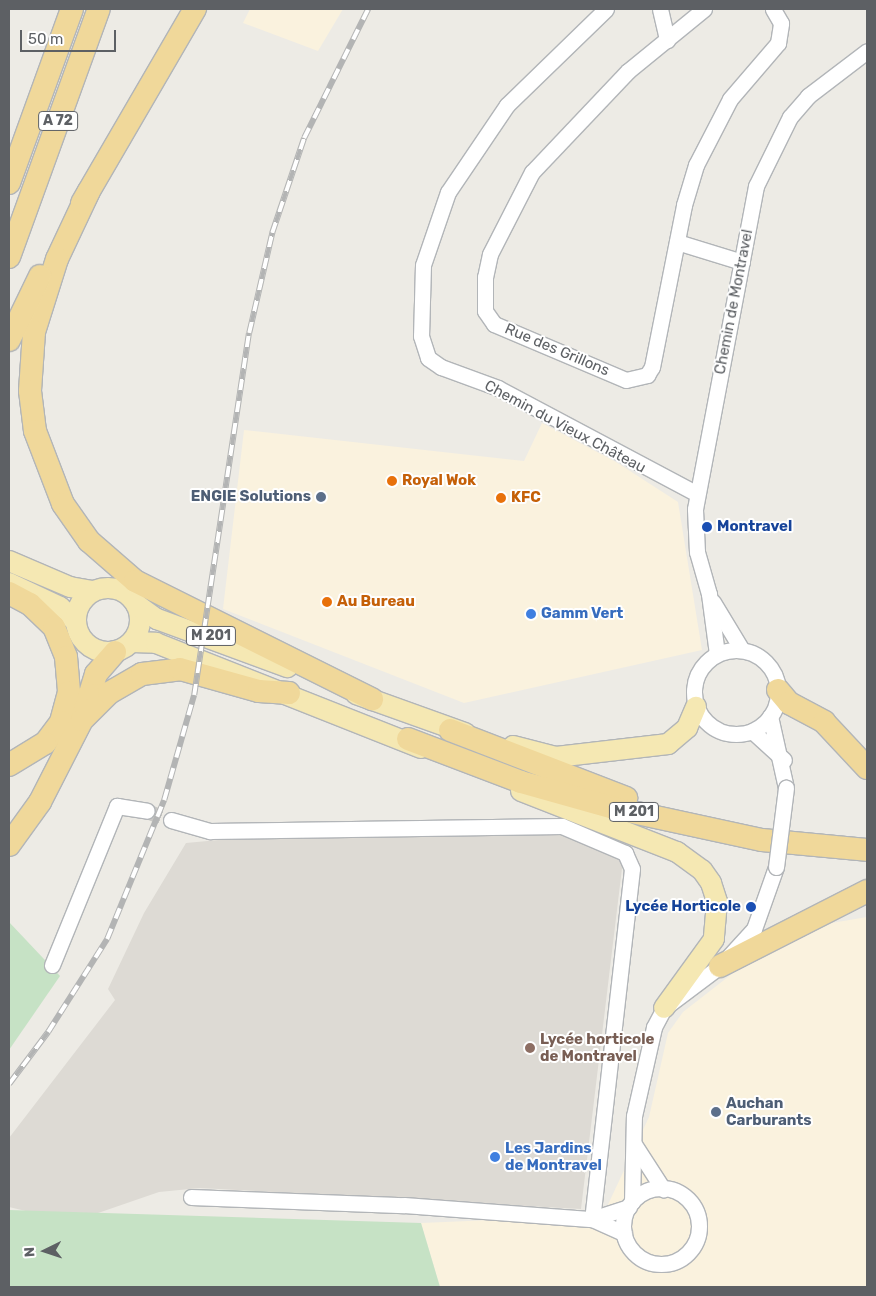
<!DOCTYPE html>
<html>
<head>
<meta charset="utf-8">
<style>
	body { margin:0 }
	#map { position:relative; width:876px; height:1296px; overflow:hidden; background:#edebe5; font-family:Rubik,sans-serif }
	div>[style] { position:absolute }
	[style*='--x'] { left:calc(var(--x)*1px); top:calc(var(--y)*1px); width:calc(var(--w)*1px); rotate:calc(var(--a)*1deg) }
	.commercial>* { inset:0; background:#faf2de }
	.education>* { inset:0; background:#dddad4 }
	.green>* { inset:0; background:#c6e2c5 }
	.minor-tunnel>* { height:15px; margin-top:-7.5px; transform-origin:0; background:repeating-linear-gradient(90deg,#c9c8c5 0 15px,transparent 0 23px) }
	.roads { filter:drop-shadow(1px 0 #b2b5b8) drop-shadow(-1px 0 #b2b5b8) drop-shadow(0 1px #b2b5b8) drop-shadow(0 -1px #b2b5b8) }
	.minor>* { height:15px; margin:-7.5px; padding:0 7.5px; transform-origin:7.5px; border-radius:7.5px; background:#fff }
	.minor>.ring { margin:-7.5px; padding:0; box-sizing:content-box; background:none; border:15px solid #fff; border-radius:50% }
	.major>* { height:20px; margin:-10px; padding:0 10px; transform-origin:10px; border-radius:10px; background:#f5e8b3 }
	.major>.ring { margin:-10px; padding:0; box-sizing:content-box; background:none; border:20px solid #f5e8b3; border-radius:50% }
	.highway>* { height:22px; margin:-11px; padding:0 11px; transform-origin:11px; border-radius:11px; background:#f0d89a }
	.rail>* { height:5.5px; margin-top:-2.75px; transform-origin:0; background:repeating-linear-gradient(90deg,#fff 0 11px,#b3b4b4 0 22px); box-sizing:border-box; border-block:1px solid #b3b4b4 }
	.bridges { filter:drop-shadow(1px 0 #b2b5b8) drop-shadow(-1px 0 #b2b5b8) drop-shadow(0 1px #b2b5b8) drop-shadow(0 -1px #b2b5b8) }
	.minor-bridge>* { height:15px; margin:-7.5px; padding:0 7.5px; transform-origin:7.5px; border-radius:7.5px; background:#fff }
	.dots>* { width:14px; height:14px; translate:-50% -50%; box-sizing:border-box; border:2px solid #fff; border-radius:50% }
	span { translate:-50% -50%; white-space:nowrap; text-align:center; line-height:1.15; -webkit-text-stroke:4px #fff; paint-order:stroke }
	.shield-label span { padding:1px 4px; background:#fff; border:1px solid; border-radius:4px; -webkit-text-stroke-width:0 }
	.shield-label { font-size:14px; color:#5d6064; font-weight:700 }
	.street-label { font-size:15px; color:#5d6064 }
	.food-label { font-size:15px; color:#c56008; font-weight:700 }
	.left { translate:0 -50%; text-align:left }
	.service-label { font-size:15px; color:#4e5e75; font-weight:700 }
	.right { translate:-100% -50%; text-align:right }
	.transit-label { font-size:15px; color:#164399; font-weight:700 }
	.shop-label { font-size:15px; color:#366cbe; font-weight:700 }
	.education-label { font-size:15px; color:#785e54; font-weight:700 }
	.frame { position:absolute; inset:0; border:10px solid #5d6064; pointer-events:none }
	.north { position:absolute; left:20px; top:1226px; width:50px; height:50px; -webkit-text-stroke:4px #fff; paint-order:stroke; rotate:266deg; font-size:14px; font-weight:700; line-height:20px; text-align:center; color:#5d6064 }
	.north::after { content:''; display:block; margin:auto; width:18px; height:22px; background:#5d6064; clip-path:polygon(50% 0,100% 100%,50% 72%,0 100%) }
	.scale { position:absolute; left:20px; top:30px; width:96px; height:22px; box-sizing:border-box; border:2px solid #5d6064; border-top:0; padding-left:6px; font-size:15px; line-height:18px; white-space:nowrap; color:#5d6064; -webkit-text-stroke:4px #fff; paint-order:stroke }
</style>
</head>
<body>
<div id="map">
	<div class="commercial">
		<i style="clip-path:polygon(250px 9px,343px 9px,318px 51px,243px 23px)"></i>
		<i style="clip-path:polygon(542px 423px,616px 462px,678px 502px,702px 650px,464px 703px,223px 609px,244px 430px,524px 461px)"></i>
		<i style="clip-path:polygon(867px 917px,867px 1287px,440px 1287px,421px 1223px,514px 1219px,597px 1228px,649px 1117px,668px 1033px,683px 1012px,751px 959px,820px 925px)"></i>
	</div>
	<div class="education">
		<i style="clip-path:polygon(576px 834px,623px 860px,581px 1209px,200px 1188px,159px 1192px,72px 1222px,9px 1207px,9px 1138px,115px 1000px,108px 989px,144px 913px,186px 843px,262px 836px)"></i>
	</div>
	<div class="green">
		<i style="clip-path:polygon(9px 922px,60px 976px,9px 1050px)"></i>
		<i style="clip-path:polygon(9px 1210px,421px 1223px,440px 1287px,9px 1287px)"></i>
	</div>
	<div class="minor-tunnel">
		<i style="--x:147;--y:811;--w:26;--a:21"></i>
	</div>
	<div class="roads">
		<div class="minor">
			<i style="--x:606;--y:9;--w:138;--a:135.9"></i>
			<i style="--x:507;--y:105;--w:105;--a:124.1"></i>
			<i style="--x:448;--y:192;--w:77;--a:108.9"></i>
			<i style="--x:423;--y:265;--w:71;--a:91.6"></i>
			<i style="--x:421;--y:336;--w:23;--a:72"></i>
			<i style="--x:428;--y:358;--w:16;--a:35"></i>
			<i style="--x:441;--y:367;--w:61;--a:20.2"></i>
			<i style="--x:498;--y:388;--w:225;--a:28"></i>
			<i style="--x:660;--y:9;--w:32;--a:77"></i>
			<i style="--x:704;--y:9;--w:98;--a:140.8"></i>
			<i style="--x:628;--y:71;--w:139;--a:133.5"></i>
			<i style="--x:532;--y:172;--w:92;--a:117.1"></i>
			<i style="--x:490;--y:254;--w:24;--a:102"></i>
			<i style="--x:485;--y:277;--w:34;--a:90"></i>
			<i style="--x:485;--y:311;--w:16;--a:55"></i>
			<i style="--x:494;--y:324;--w:143;--a:23"></i>
			<i style="--x:626;--y:380;--w:22;--a:-13"></i>
			<i style="--x:647;--y:375;--w:9;--a:-58"></i>
			<i style="--x:652;--y:367;--w:165;--a:-78.8"></i>
			<i style="--x:684;--y:205;--w:42;--a:-73.3"></i>
			<i style="--x:696;--y:165;--w:74;--a:-62.7"></i>
			<i style="--x:730;--y:99;--w:74;--a:-49.4"></i>
			<i style="--x:778;--y:43;--w:20;--a:-81"></i>
			<i style="--x:781;--y:23;--w:16;--a:-120"></i>
			<i style="--x:677;--y:242;--w:68;--a:17.1"></i>
			<i style="--x:713;--y:602;--w:56;--a:58.9"></i>
			<i class="ring" style="left:694px;top:650px;width:69px;height:69px"></i>
			<i style="--x:717;--y:654;--w:61;--a:-97.6"></i>
			<i style="--x:709;--y:594;--w:44;--a:-105.9"></i>
			<i style="--x:697;--y:552;--w:43;--a:-92.7"></i>
			<i style="--x:695;--y:509;--w:329;--a:-79.3"></i>
			<i style="--x:756;--y:186;--w:77;--a:-63.8"></i>
			<i style="--x:790;--y:117;--w:28;--a:-49"></i>
			<i style="--x:808;--y:96;--w:74;--a:-37.3"></i>
			<i style="--x:770;--y:716;--w:74;--a:77.5"></i>
			<i style="--x:752;--y:731;--w:43;--a:42.2"></i>
			<i style="--x:171;--y:820;--w:41;--a:15.8"></i>
			<i style="--x:210;--y:831;--w:352;--a:-0.8"></i>
			<i style="--x:562;--y:826;--w:69;--a:23.2"></i>
			<i style="--x:625;--y:853;--w:17;--a:66"></i>
			<i style="--x:632;--y:869;--w:352;--a:96.5"></i>
			<i style="--x:52;--y:965;--w:172;--a:-67.8"></i>
			<i style="--x:117;--y:806;--w:30;--a:9"></i>
			<i style="--x:634;--y:1144;--w:54;--a:57.2"></i>
			<i class="ring" style="left:623px;top:1188px;width:61px;height:61px"></i>
			<i style="--x:191;--y:1197;--w:213;--a:2.2"></i>
			<i style="--x:404;--y:1205;--w:189;--a:4.3"></i>
			<i style="--x:592;--y:1219;--w:39;--a:-18"></i>
			<i style="--x:632;--y:1202;--w:86;--a:-88.7"></i>
			<i style="--x:634;--y:1116;--w:91;--a:-77.3"></i>
			<i style="--x:654;--y:1027;--w:21;--a:-62"></i>
			<i style="--x:664;--y:1008;--w:70;--a:-36.9"></i>
			<i style="--x:720;--y:966;--w:50;--a:-47.4"></i>
			<i style="--x:754;--y:929;--w:66;--a:-70.5"></i>
			<i style="--x:592;--y:1219;--w:35;--a:24"></i>
		</div>
		<div class="major">
			<i style="--x:9;--y:561;--w:66;--a:23.1"></i>
			<i style="--x:70;--y:587;--w:23;--a:10"></i>
			<i style="--x:9;--y:583;--w:56;--a:25.2"></i>
			<i style="--x:60;--y:607;--w:22;--a:43"></i>
			<i class="ring" style="left:76px;top:588px;width:44px;height:44px"></i>
			<i style="--x:136;--y:604;--w:26;--a:36"></i>
			<i style="--x:157;--y:619;--w:139;--a:20.3"></i>
			<i style="--x:132;--y:642;--w:24;--a:2"></i>
			<i style="--x:156;--y:643;--w:285;--a:21.6"></i>
			<i style="--x:356;--y:694;--w:116;--a:19.7"></i>
			<i style="--x:513;--y:746;--w:44;--a:14.3"></i>
			<i style="--x:556;--y:757;--w:113;--a:-6.6"></i>
			<i style="--x:668;--y:744;--w:25;--a:-40"></i>
			<i style="--x:687;--y:728;--w:23;--a:-67"></i>
			<i style="--x:521;--y:791;--w:168;--a:21.4"></i>
			<i style="--x:677;--y:852;--w:31;--a:36"></i>
			<i style="--x:702;--y:870;--w:16;--a:55"></i>
			<i style="--x:711;--y:883;--w:20;--a:72"></i>
			<i style="--x:717;--y:902;--w:37;--a:95"></i>
			<i style="--x:714;--y:939;--w:85;--a:125.9"></i>
		</div>
		<div class="highway">
			<i style="--x:9;--y:183;--w:185;--a:-70.1"></i>
			<i style="--x:89;--y:191;--w:75;--a:115.2"></i>
			<i style="--x:57;--y:259;--w:77;--a:107.5"></i>
			<i style="--x:34;--y:332;--w:59;--a:93.9"></i>
			<i style="--x:30;--y:391;--w:40;--a:82.9"></i>
			<i style="--x:35;--y:431;--w:78;--a:69"></i>
			<i style="--x:63;--y:504;--w:45;--a:54.9"></i>
			<i style="--x:89;--y:541;--w:61;--a:41"></i>
			<i style="--x:135;--y:581;--w:265;--a:26.5"></i>
			<i style="--x:82;--y:203;--w:225;--a:-59.8"></i>
			<i style="--x:9;--y:257;--w:264;--a:-70.1"></i>
			<i style="--x:9;--y:340;--w:71;--a:-64.2"></i>
			<i style="--x:9;--y:593;--w:24;--a:28"></i>
			<i style="--x:30;--y:604;--w:33;--a:44"></i>
			<i style="--x:54;--y:627;--w:32;--a:68"></i>
			<i style="--x:66;--y:657;--w:35;--a:85"></i>
			<i style="--x:69;--y:692;--w:31;--a:105"></i>
			<i style="--x:61;--y:722;--w:26;--a:127"></i>
			<i style="--x:45;--y:743;--w:42;--a:148.6"></i>
			<i style="--x:778;--y:690;--w:17;--a:50"></i>
			<i style="--x:789;--y:703;--w:40;--a:28"></i>
			<i style="--x:824;--y:722;--w:63;--a:46.9"></i>
			<i style="--x:83;--y:716;--w:44;--a:-72.8"></i>
			<i style="--x:96;--y:674;--w:29;--a:-49"></i>
			<i style="--x:450;--y:730;--w:189;--a:21.1"></i>
			<i style="--x:408;--y:739;--w:121;--a:20.8"></i>
			<i style="--x:521;--y:782;--w:97;--a:15.6"></i>
			<i style="--x:614;--y:808;--w:151;--a:12.2"></i>
			<i style="--x:762;--y:840;--w:105;--a:5.4"></i>
			<i style="--x:9;--y:845;--w:53;--a:-54.2"></i>
			<i style="--x:40;--y:802;--w:92;--a:-62.9"></i>
			<i style="--x:82;--y:720;--w:38;--a:-45"></i>
			<i style="--x:109;--y:693;--w:38;--a:-30"></i>
			<i style="--x:142;--y:674;--w:38;--a:-7"></i>
			<i style="--x:180;--y:669;--w:82;--a:15.6"></i>
			<i style="--x:259;--y:691;--w:30;--a:4"></i>
			<i style="--x:720;--y:966;--w:165;--a:-27"></i>
		</div>
	</div>
	<div class="rail">
		<i style="--x:9;--y:1084;--w:65;--a:-53.1"></i>
		<i style="--x:48;--y:1032;--w:110;--a:-57.6"></i>
		<i style="--x:107;--y:939;--w:150;--a:-67.7"></i>
		<i style="--x:164;--y:800;--w:109;--a:-74.1"></i>
		<i style="--x:194;--y:695;--w:366;--a:-81.4"></i>
		<i style="--x:249;--y:333;--w:103;--a:-77"></i>
		<i style="--x:272;--y:233;--w:100;--a:-71.4"></i>
		<i style="--x:304;--y:138;--w:144;--a:-63.6"></i>
	</div>
	<div class="bridges">
		<div class="minor-bridge">
			<i style="--x:776;--y:867;--w:80;--a:-82.8"></i>
		</div>
	</div>
	<div class="dots">
		<i style="left:392px;top:481px;background:#e8710a"></i>
		<i style="left:321px;top:497px;background:#5c6f8a"></i>
		<i style="left:501px;top:498px;background:#e8710a"></i>
		<i style="left:707px;top:527px;background:#1a4fb4"></i>
		<i style="left:327px;top:602px;background:#e8710a"></i>
		<i style="left:531px;top:614px;background:#3f7fe0"></i>
		<i style="left:751px;top:907px;background:#1a4fb4"></i>
		<i style="left:530px;top:1048px;background:#8d6e63"></i>
		<i style="left:716px;top:1112px;background:#5c6f8a"></i>
		<i style="left:495px;top:1157px;background:#3f7fe0"></i>
	</div>
	<div class="shield-label">
		<span style="left:58px;top:121px">A 72</span>
		<span style="left:211px;top:636px">M 201</span>
		<span style="left:634px;top:812px">M 201</span>
	</div>
	<div class="street-label">
		<span style="left:734px;top:302px;rotate:-79deg">Chemin de Montravel</span>
		<span style="left:557px;top:350px;rotate:23deg">Rue des Grillons</span>
		<span style="left:565px;top:427px;rotate:28deg">Chemin du Vieux Château</span>
	</div>
	<div class="food-label">
		<span class="left" style="left:402px;top:481px">Royal Wok</span>
		<span class="left" style="left:511px;top:498px">KFC</span>
		<span class="left" style="left:337px;top:602px">Au Bureau</span>
	</div>
	<div class="service-label">
		<span class="right" style="left:311px;top:497px">ENGIE Solutions</span>
		<span class="left" style="left:726px;top:1112px">Auchan<br>Carburants</span>
	</div>
	<div class="transit-label">
		<span class="left" style="left:717px;top:527px">Montravel</span>
		<span class="right" style="left:741px;top:907px">Lycée Horticole</span>
	</div>
	<div class="shop-label">
		<span class="left" style="left:541px;top:614px">Gamm Vert</span>
		<span class="left" style="left:505px;top:1157px">Les Jardins<br>de Montravel</span>
	</div>
	<div class="education-label">
		<span class="left" style="left:540px;top:1048px">Lycée horticole<br>de Montravel</span>
	</div>
	<div class="frame"></div>
	<div class="north">N</div>
	<div class="scale">50 m</div>
</div>
</body>
</html>
